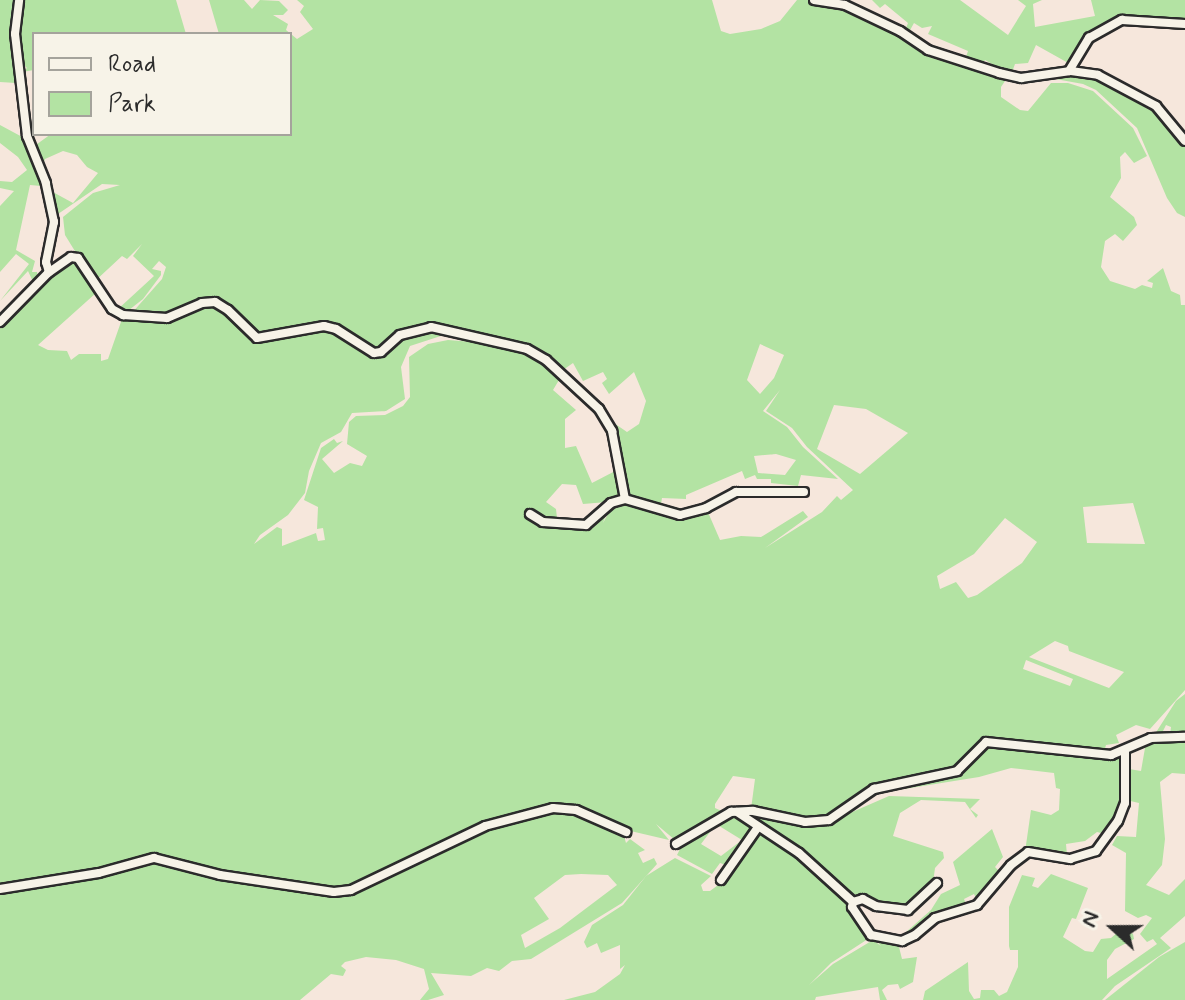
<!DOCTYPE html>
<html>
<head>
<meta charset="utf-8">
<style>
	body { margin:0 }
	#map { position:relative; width:1185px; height:1000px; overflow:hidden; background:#f6e7dc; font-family:Mynerve,sans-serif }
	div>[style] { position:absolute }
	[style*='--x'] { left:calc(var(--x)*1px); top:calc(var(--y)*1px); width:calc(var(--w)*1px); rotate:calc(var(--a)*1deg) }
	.green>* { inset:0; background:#b3e3a3 }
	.roads { filter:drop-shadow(2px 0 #2b2b2b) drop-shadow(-2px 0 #2b2b2b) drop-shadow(0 2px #2b2b2b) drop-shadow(0 -2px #2b2b2b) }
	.minor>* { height:8px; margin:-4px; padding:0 4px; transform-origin:4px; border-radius:4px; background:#f7f3e8 }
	span { translate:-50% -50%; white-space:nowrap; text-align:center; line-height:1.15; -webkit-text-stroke:6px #f7f3e8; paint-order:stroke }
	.legend { position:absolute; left:32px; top:32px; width:260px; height:104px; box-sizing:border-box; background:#f7f3e8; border:2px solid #a5a39c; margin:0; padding:10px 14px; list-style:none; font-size:24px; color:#2b2b2b }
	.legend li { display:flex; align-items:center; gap:16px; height:40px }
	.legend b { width:40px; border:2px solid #a5a39c }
	.north { position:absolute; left:1073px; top:888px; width:80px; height:80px; -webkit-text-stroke:6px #f7f3e8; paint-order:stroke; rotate:291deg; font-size:22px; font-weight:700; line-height:32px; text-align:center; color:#2b2b2b }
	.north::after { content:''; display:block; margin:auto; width:28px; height:36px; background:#2b2b2b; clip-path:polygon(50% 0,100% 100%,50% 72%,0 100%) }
</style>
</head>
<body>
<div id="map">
	<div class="green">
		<i style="clip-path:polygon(0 0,18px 0,19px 80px,16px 83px,0 82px)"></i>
		<i style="clip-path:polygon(22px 0,176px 0,186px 34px,34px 34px,34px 70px,22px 72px,27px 68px,20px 61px,16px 36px)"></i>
		<i style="clip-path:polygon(evenodd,209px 0,244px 0,252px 9px,260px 0,279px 1px,288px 10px,283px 15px,273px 15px,288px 24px,286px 30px,297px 39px,313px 29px,300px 12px,304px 6px,297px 0,712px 0,721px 31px,730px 34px,761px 29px,780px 21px,797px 0,809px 0,851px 9px,929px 53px,1007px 78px,1001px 87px,1001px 97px,1020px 110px,1028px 111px,1051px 83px,1068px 83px,1093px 91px,1133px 128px,1147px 156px,1134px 163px,1125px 152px,1120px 157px,1121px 178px,1110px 197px,1134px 217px,1137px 225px,1123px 241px,1115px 234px,1105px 241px,1101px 267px,1110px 281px,1135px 289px,1142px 285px,1152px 288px,1153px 283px,1147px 281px,1163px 268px,1171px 291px,1180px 295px,1181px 305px,1185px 305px,1185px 690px,1150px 729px,1136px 725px,1116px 735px,1119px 743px,1106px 745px,1104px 752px,984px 739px,952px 771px,875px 787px,844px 810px,824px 820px,798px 819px,751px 809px,755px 779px,733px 776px,715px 804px,715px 808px,724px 812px,675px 840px,656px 824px,669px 840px,622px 829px,626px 843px,630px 839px,645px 850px,638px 853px,643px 863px,654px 858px,657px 864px,622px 903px,531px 959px,512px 961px,499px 971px,487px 968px,471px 976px,431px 973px,444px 995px,428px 1000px,420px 1000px,429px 989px,424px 969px,396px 960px,366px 957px,345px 962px,341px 966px,346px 970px,343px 976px,331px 974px,300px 1000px,0 1000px,0 329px,23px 298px,64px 263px,69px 260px,79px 263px,96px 293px,38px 345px,48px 350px,67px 351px,71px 360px,79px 354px,101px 354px,101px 361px,108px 359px,122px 319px,164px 320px,208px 304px,217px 305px,245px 336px,259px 342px,328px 329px,376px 356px,398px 338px,415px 331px,431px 329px,450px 333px,410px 346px,401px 367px,405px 399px,386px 411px,352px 413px,341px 432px,321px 443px,309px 471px,305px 493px,288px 515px,260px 535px,254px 544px,277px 527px,282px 529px,282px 546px,316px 533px,318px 541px,325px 540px,323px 528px,317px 529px,318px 507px,304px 500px,321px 448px,334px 439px,337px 443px,343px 441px,322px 459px,334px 473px,350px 463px,362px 466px,367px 456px,347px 444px,349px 422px,356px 416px,385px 415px,403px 406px,410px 397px,409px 357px,428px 344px,448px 340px,521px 346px,562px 375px,553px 390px,576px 410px,565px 419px,565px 448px,576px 446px,592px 483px,619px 469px,623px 492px,608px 508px,603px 523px,609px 512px,623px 502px,672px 516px,707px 510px,720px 540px,741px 536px,761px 537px,803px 511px,808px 517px,765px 548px,822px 512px,837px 496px,841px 500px,853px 490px,807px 447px,792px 428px,766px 411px,780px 390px,763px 411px,787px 427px,803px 447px,838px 479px,801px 475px,798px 486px,771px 483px,771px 479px,757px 479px,755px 475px,745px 479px,742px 471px,686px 495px,686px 499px,662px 498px,660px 510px,627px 499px,614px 431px,608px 419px,627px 432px,639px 424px,646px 401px,634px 372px,609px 394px,602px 383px,607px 379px,603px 372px,583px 381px,573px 363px,563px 370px,523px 345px,481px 339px,439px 324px,412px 327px,373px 350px,331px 325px,252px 335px,228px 307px,213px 299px,164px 316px,131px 314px,162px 279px,166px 267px,159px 261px,152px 269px,161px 271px,161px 275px,143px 299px,129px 310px,117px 310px,154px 276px,133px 256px,142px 244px,127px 259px,122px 256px,94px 282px,65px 235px,63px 217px,93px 193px,120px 185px,102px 184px,58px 214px,51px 191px,73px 203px,98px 173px,87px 167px,77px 155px,63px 151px,45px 159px,41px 169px,33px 147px,51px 134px,290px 134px,290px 34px,219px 34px,209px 0,760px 344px,784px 355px,774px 378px,760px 394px,747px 380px,760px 344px,209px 0,834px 405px,866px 409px,908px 433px,860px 474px,817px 449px,834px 405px,209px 0,776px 454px,796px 460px,785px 475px,758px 473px,754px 456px,776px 454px,209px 0,562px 484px,576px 485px,583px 504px,607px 502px,594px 512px,592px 525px,563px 530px,558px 527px,556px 509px,546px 502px,562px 484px,209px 0,1133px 503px,1145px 544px,1087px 543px,1083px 507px,1133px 503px,209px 0,1005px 518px,1037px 542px,1022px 563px,977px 595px,968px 598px,956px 582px,940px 589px,937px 576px,974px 554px,1005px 518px,209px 0,1055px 641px,1068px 646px,1069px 651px,1124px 672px,1109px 688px,1029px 657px,1055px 641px,209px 0,1026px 660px,1073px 679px,1070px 686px,1023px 669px,1026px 660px,209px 0,581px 874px,608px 875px,617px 885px,560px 928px,525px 948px,521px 935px,549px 919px,534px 898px,565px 875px,581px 874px)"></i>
		<i style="clip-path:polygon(evenodd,872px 0,960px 0,1008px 35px,1026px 6px,1018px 0,1042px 0,1033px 4px,1035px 27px,1095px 16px,1091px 0,1185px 0,1185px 22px,1129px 16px,1082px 41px,1070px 64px,1036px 45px,1028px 63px,1015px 64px,1011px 75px,985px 60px,982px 64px,937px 53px,904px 31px,901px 26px,906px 28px,908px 23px,885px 4px,880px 8px,872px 0,914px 23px,922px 28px,932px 26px,928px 34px,968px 51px,966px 57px,933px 48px,909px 32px,914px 23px)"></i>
		<i style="clip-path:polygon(1073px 75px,1095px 78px,1149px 105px,1185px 144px,1185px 217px,1177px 213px,1167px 198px,1137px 128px,1096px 90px,1083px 84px,1050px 78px)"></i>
		<i style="clip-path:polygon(0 125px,26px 139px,46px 191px,41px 186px,30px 185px,16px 250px,35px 261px,32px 272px,37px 272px,39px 283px,35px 286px,28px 271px,0 301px,29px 264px,16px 254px,0 272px,0 206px,14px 191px,0 188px,0 181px,12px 182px,27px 170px,18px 157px,0 143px)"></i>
		<i style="clip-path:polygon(1185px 694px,1185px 735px,1170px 735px,1171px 727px,1166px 725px,1161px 735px,1155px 734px,1176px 701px)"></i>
		<i style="clip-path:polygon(1150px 740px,1185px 743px,1185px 774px,1172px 773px,1160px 782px,1165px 839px,1162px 865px,1146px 885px,1169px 895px,1185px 879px,1185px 916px,1160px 938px,1171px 948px,1115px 986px,1102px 1000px,923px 1000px,925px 991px,968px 962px,969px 991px,974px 999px,980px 998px,981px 990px,994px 990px,999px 996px,1007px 992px,1018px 967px,1018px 950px,1010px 950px,1009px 946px,1009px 907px,1022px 875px,1035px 878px,1032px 886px,1038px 888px,1051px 874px,1088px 888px,1076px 919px,1072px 918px,1063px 937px,1085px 951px,1093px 952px,1101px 939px,1111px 938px,1123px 928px,1133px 934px,1134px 939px,1115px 949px,1107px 960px,1107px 979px,1157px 944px,1153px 939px,1147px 942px,1140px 934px,1152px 918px,1146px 915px,1138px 918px,1125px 911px,1126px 853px,1112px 845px,1117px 836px,1136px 837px,1139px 803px,1126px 800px,1129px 769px,1141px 771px,1145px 748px,1139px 745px)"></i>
		<i style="clip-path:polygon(984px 745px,1123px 757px,1126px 786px,1118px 819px,1105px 834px,1097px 832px,1085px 841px,1066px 844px,1067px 855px,1025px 852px,1031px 810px,1051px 815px,1059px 810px,1060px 789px,1056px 788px,1054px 773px,1011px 768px,979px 777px,873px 794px,949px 776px)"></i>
		<i style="clip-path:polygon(889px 796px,980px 799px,970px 809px,978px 815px,976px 818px,965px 802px,921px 800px,900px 813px,893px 836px,943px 852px,944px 858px,935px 868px,933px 883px,910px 907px,883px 906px,842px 889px,747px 816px,748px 812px,797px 822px,834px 820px)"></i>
		<i style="clip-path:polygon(evenodd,733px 814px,753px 827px,734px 862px,730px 857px,726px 865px,720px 863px,712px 874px,677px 855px,684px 841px,717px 820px,733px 814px,716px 824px,742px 840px,721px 856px,701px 844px,716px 824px)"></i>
		<i style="clip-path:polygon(992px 829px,1003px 857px,995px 867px,1002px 874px,978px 902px,974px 894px,964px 899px,967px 907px,947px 911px,911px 936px,892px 939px,905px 933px,931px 910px,941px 894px,960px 885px,953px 862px)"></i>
		<i style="clip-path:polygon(759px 830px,792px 852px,837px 891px,871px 937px,831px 963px,809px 985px,833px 964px,873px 940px,881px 946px,874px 938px,898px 943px,902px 959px,917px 957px,913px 982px,900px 989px,898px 984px,888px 985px,882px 990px,887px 1000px,880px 1000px,878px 987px,816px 997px,815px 1000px,564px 1000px,595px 992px,620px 974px,625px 965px,620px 969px,620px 945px,601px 953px,597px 943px,587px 948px,584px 942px,592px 925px,623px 905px,646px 876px,675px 858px,711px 876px,701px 885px,703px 891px,710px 891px,733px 874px,732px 871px)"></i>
		<i style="clip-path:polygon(1185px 942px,1185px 1000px,1105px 1000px,1159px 957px)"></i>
	</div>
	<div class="roads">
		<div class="minor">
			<i style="--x:814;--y:0;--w:31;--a:9"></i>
			<i style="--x:845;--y:5;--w:61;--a:25.3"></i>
			<i style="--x:900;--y:31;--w:34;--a:34"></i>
			<i style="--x:928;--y:50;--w:75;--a:17.9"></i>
			<i style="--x:999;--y:73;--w:23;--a:13"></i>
			<i style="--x:1021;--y:78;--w:50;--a:-8"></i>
			<i style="--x:1071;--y:71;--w:27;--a:8"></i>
			<i style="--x:1098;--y:75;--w:66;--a:28.1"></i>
			<i style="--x:1156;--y:106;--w:45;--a:50.4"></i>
			<i style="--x:1069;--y:71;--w:39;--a:-59"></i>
			<i style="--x:1089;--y:38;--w:38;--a:-29"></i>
			<i style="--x:1122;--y:20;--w:63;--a:3.6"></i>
			<i style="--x:48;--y:273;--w:28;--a:-35"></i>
			<i style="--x:71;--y:257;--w:7;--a:8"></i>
			<i style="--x:78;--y:258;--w:61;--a:56.3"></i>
			<i style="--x:112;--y:309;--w:13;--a:29"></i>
			<i style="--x:123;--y:315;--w:44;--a:3.9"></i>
			<i style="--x:167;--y:318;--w:38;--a:-23"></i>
			<i style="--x:202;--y:303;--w:13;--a:-4"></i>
			<i style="--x:215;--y:302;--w:15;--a:32"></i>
			<i style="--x:228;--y:310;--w:40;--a:44"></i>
			<i style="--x:257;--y:338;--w:68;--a:-10.2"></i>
			<i style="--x:324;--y:326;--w:12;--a:14"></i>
			<i style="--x:336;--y:329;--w:45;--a:32.3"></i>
			<i style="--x:374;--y:353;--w:7;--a:-8"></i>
			<i style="--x:381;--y:352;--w:25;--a:-42"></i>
			<i style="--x:400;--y:335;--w:32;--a:-14"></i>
			<i style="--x:431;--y:327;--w:98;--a:12.9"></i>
			<i style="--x:527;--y:349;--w:22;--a:30"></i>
			<i style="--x:546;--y:360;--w:72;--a:42.8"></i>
			<i style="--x:599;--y:409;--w:26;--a:59"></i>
			<i style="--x:612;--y:431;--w:69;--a:79.2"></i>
			<i style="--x:0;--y:322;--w:70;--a:-45.6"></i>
			<i style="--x:49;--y:272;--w:10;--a:-107"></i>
			<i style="--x:46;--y:262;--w:41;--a:-78.7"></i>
			<i style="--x:54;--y:222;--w:40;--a:-102"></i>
			<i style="--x:46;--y:183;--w:51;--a:-112"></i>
			<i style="--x:27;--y:136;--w:103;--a:-96.7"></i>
			<i style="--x:15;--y:34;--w:34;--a:-83"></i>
			<i style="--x:625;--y:499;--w:57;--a:16.2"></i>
			<i style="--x:680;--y:515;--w:27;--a:-15"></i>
			<i style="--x:706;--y:508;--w:34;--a:-28"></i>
			<i style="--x:736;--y:492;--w:68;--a:0"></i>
			<i style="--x:530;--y:514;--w:15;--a:32"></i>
			<i style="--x:543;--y:522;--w:43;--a:4"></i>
			<i style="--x:586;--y:525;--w:33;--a:-41"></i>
			<i style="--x:611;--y:503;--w:15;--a:-16"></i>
			<i style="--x:737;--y:812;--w:74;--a:33.5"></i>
			<i style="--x:799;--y:853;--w:73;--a:42.2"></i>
			<i style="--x:676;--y:844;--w:64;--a:-30.2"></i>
			<i style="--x:731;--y:812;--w:22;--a:-3"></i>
			<i style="--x:753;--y:811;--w:53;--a:11.9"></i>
			<i style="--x:805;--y:822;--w:24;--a:-5"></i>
			<i style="--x:829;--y:820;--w:55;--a:-34.6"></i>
			<i style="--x:874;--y:789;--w:85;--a:-12.2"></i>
			<i style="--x:957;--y:771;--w:41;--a:-45"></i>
			<i style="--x:986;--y:742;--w:126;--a:5.9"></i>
			<i style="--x:1111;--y:755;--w:43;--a:-23"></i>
			<i style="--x:1151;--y:738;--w:34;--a:-2"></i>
			<i style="--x:721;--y:880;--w:65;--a:-55.1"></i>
			<i style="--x:937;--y:883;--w:40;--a:137"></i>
			<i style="--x:908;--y:910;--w:32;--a:-173"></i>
			<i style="--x:876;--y:906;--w:15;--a:-152"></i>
			<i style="--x:863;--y:899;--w:10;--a:163"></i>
			<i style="--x:853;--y:902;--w:5;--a:101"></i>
			<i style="--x:852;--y:907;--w:34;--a:56"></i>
			<i style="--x:871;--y:935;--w:32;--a:11"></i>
			<i style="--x:902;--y:941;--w:14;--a:-25"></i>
			<i style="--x:915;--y:935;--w:26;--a:-40"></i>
			<i style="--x:935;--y:918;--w:44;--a:-17.2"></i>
			<i style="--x:977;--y:905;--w:52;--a:-49.6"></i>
			<i style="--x:1011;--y:865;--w:21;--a:-37"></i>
			<i style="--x:1028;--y:852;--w:43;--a:9.5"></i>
			<i style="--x:1070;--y:859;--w:27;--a:-17"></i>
			<i style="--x:1096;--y:851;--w:37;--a:-54"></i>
			<i style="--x:1118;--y:821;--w:19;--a:-69"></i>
			<i style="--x:1125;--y:803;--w:52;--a:-90"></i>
			<i style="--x:0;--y:889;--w:100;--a:-9.2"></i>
			<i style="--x:99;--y:873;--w:57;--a:-15.3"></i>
			<i style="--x:154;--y:858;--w:68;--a:14.4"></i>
			<i style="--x:220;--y:875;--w:115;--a:8.5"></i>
			<i style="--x:334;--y:892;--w:17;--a:-7"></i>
			<i style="--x:351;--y:890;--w:148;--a:-25.5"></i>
			<i style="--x:485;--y:826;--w:70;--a:-14.8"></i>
			<i style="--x:553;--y:808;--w:23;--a:5"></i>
			<i style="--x:576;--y:810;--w:55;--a:23.7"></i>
		</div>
	</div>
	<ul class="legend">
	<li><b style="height:10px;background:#f7f3e8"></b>Road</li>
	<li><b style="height:22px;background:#b3e3a3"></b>Park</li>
	</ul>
	<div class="north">N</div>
</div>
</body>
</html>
